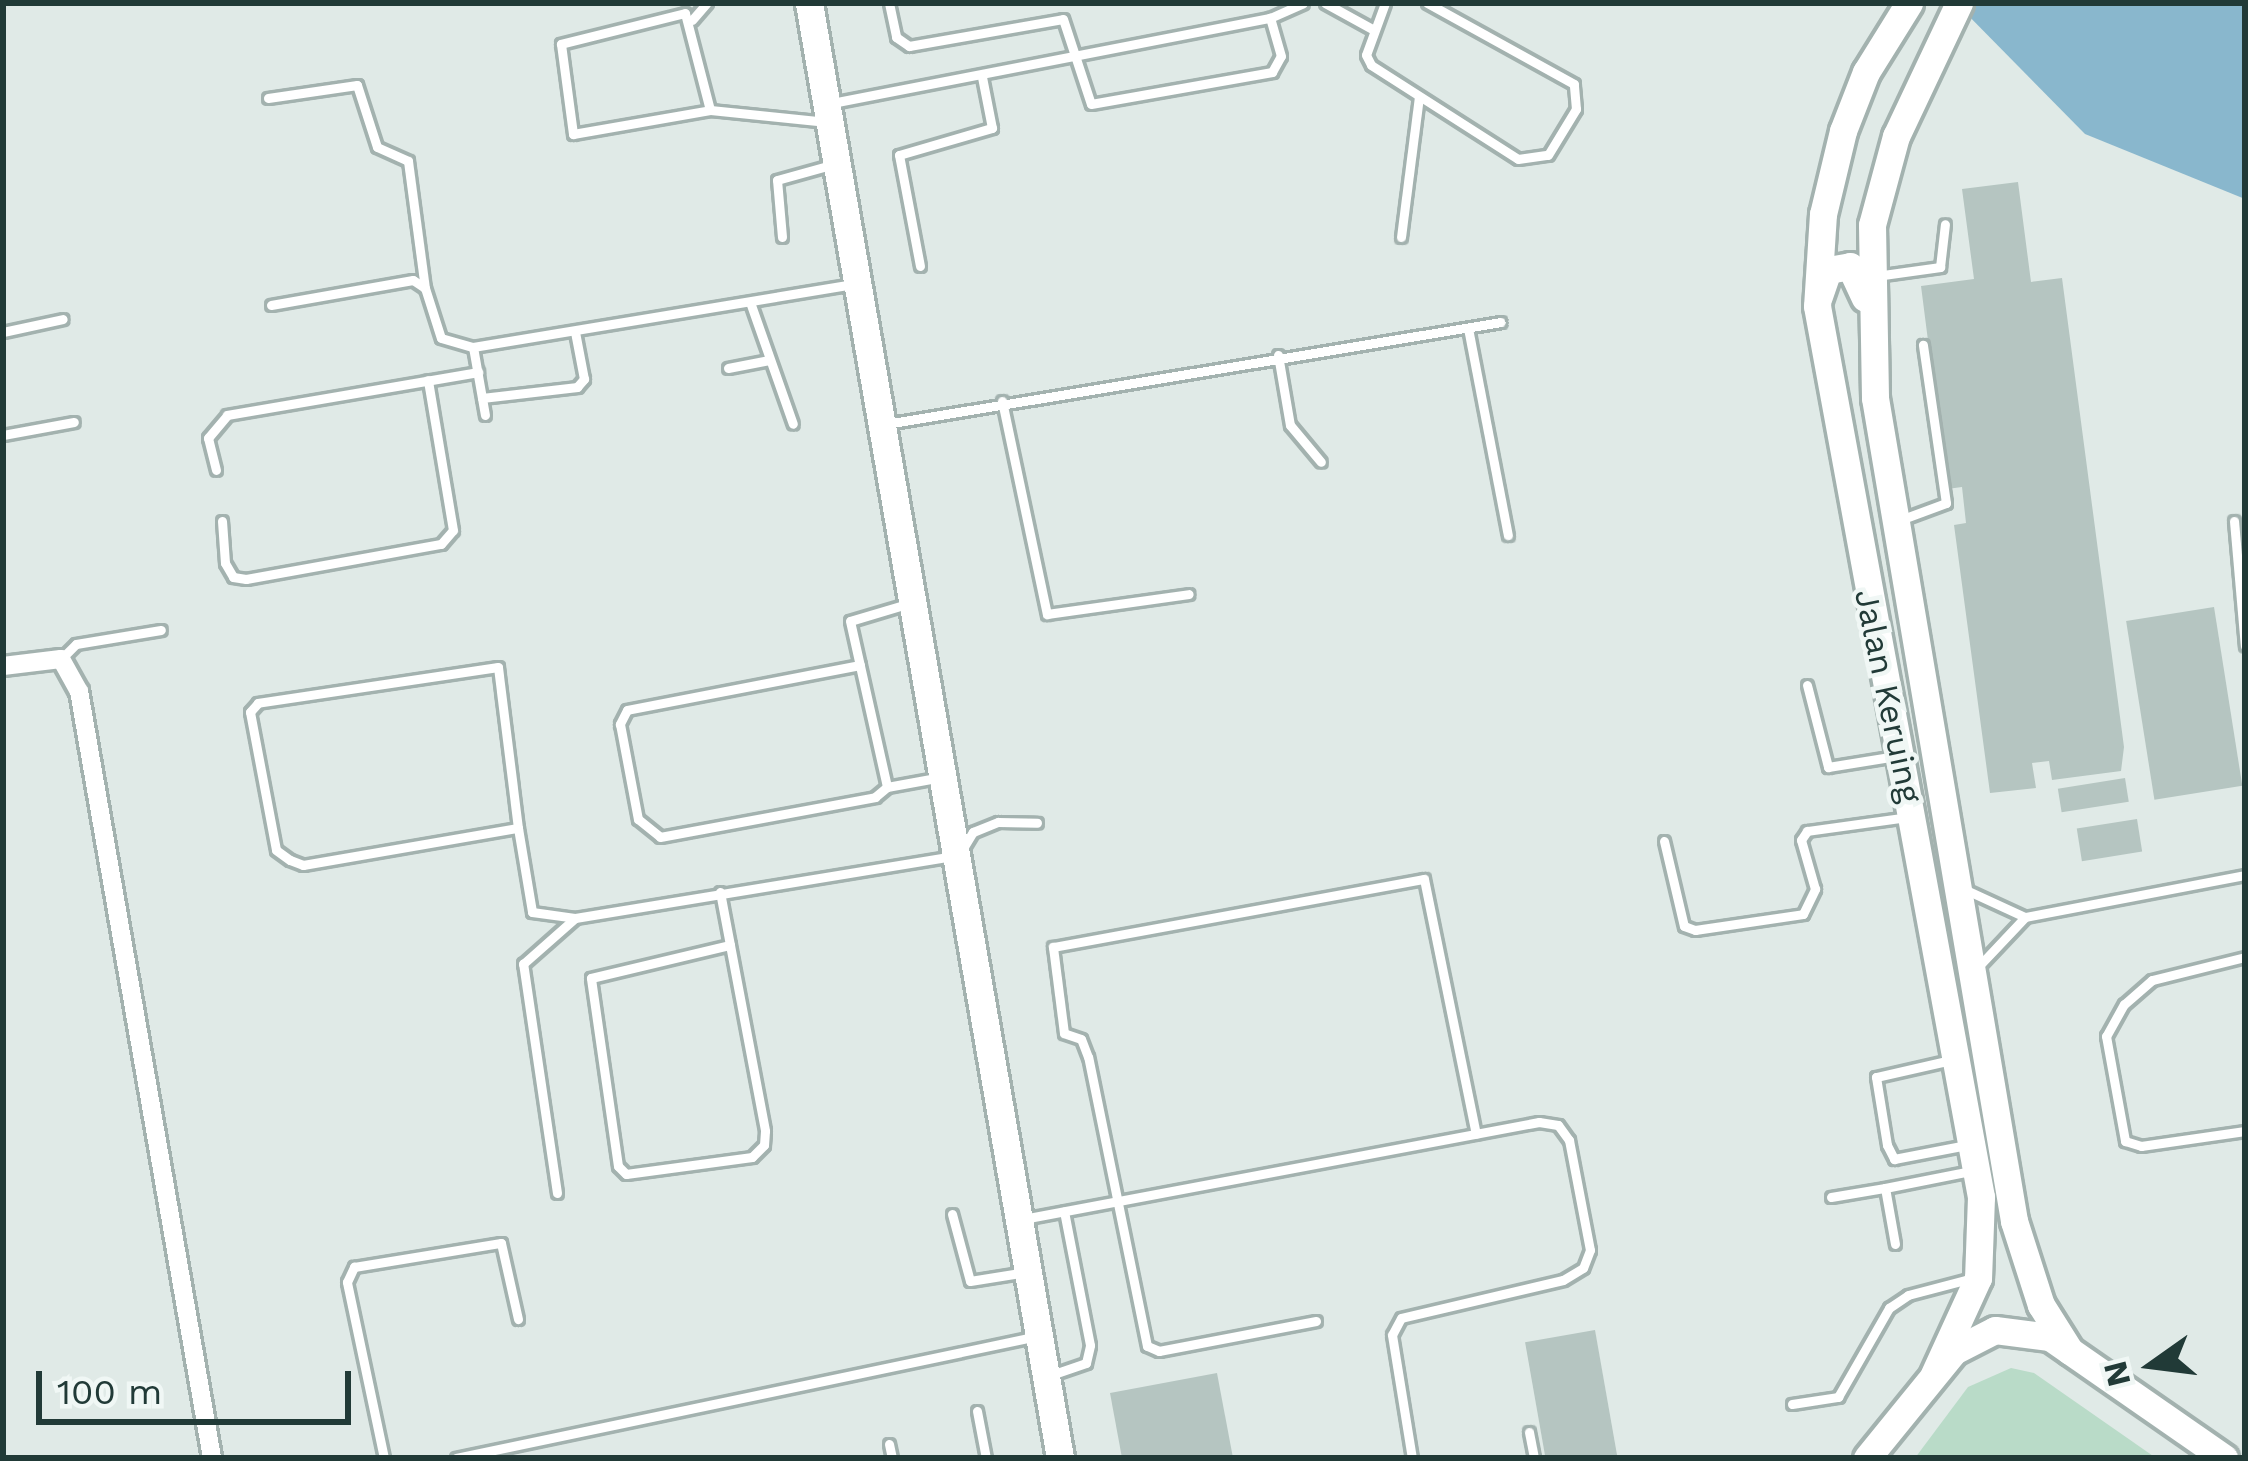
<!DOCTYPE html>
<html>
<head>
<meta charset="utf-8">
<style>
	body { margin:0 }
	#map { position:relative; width:2248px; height:1461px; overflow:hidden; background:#e0eae7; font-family:"Work Sans",sans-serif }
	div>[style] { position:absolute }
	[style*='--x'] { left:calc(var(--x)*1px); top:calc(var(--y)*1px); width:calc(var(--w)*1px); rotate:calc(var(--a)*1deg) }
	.green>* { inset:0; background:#b9dbc8 }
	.water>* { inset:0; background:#89b7cd }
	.building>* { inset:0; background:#b5c5c1; transform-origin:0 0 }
	.roads { filter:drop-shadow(3px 0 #a3b2af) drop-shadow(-3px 0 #a3b2af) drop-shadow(0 3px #a3b2af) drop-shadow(0 -3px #a3b2af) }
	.lane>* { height:9px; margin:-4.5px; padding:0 4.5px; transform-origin:4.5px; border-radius:4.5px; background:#fff }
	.street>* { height:18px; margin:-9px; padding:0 9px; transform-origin:9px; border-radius:9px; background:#fff }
	.secondary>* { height:27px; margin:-13.5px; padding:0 13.5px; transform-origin:13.5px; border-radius:13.5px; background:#fff }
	span { translate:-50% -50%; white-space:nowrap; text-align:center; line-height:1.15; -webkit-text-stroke:9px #f0f7f5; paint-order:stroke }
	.street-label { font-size:33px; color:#213a37 }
	.frame { position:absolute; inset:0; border:6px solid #213a37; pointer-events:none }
	.north { position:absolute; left:2092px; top:1305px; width:120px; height:120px; -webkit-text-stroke:9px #f0f7f5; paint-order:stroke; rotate:256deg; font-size:33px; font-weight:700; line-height:48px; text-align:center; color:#213a37 }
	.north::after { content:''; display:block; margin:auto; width:42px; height:54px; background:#213a37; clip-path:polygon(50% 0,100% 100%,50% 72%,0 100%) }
	.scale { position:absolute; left:36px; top:1371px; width:315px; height:54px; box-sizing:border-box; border:6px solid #213a37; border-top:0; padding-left:15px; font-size:36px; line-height:42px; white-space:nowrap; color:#213a37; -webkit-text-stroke:9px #f0f7f5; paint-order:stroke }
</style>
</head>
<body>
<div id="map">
	<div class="green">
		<i style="clip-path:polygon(2011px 1368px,2034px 1373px,2156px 1458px,1915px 1458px,1968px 1387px)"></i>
	</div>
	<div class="water">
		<i style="clip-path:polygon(1956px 3px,2245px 3px,2245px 199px,2085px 134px)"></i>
	</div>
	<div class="building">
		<i style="clip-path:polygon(2018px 182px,2031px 282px,2062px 278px,2124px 747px,2121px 771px,2052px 780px,2049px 761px,2032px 763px,2036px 788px,1990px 793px,1954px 525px,1966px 523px,1962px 487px,1947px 489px,1921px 286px,1974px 279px,1962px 189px)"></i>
		<i style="left:2214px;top:607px;width:181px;height:89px;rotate:81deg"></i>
		<i style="left:2125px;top:778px;width:24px;height:68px;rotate:81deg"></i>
		<i style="left:2137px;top:819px;width:33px;height:61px;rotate:81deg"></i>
		<i style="left:1595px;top:1330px;width:130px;height:71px;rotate:80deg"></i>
		<i style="clip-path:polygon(1217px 1373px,1233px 1458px,1122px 1458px,1110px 1393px)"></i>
	</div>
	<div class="roads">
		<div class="lane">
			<i style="--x:889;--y:3;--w:35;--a:78"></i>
			<i style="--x:896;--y:37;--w:16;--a:35"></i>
			<i style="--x:909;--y:46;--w:156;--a:-9.9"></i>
			<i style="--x:1063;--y:19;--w:89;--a:71.8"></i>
			<i style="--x:1091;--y:104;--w:184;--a:-10"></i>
			<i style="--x:1272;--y:72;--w:18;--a:-61"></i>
			<i style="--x:1281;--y:56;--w:40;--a:-106"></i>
			<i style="--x:1325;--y:3;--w:56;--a:28.9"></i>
			<i style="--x:1385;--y:3;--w:55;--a:110.1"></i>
			<i style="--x:1366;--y:55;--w:11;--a:63"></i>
			<i style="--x:1371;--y:65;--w:174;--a:32.6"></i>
			<i style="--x:1518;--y:159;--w:30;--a:-8"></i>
			<i style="--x:1548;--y:155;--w:54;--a:-58.7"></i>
			<i style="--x:1576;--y:109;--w:25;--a:-95"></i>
			<i style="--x:1574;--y:84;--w:168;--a:-151.1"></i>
			<i style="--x:692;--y:20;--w:23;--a:-49"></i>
			<i style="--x:268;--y:98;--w:90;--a:-8.3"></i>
			<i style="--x:357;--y:85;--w:65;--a:72.1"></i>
			<i style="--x:377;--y:147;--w:34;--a:24"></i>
			<i style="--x:408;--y:161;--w:128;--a:82.4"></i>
			<i style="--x:832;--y:103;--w:446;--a:-11"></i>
			<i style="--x:1270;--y:18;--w:36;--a:-24"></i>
			<i style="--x:710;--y:110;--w:100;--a:-104.5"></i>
			<i style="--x:685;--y:13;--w:128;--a:166"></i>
			<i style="--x:561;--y:44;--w:91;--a:82.4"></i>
			<i style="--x:573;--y:134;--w:139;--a:-9.9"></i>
			<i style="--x:710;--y:110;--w:118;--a:5.9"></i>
			<i style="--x:782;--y:237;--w:57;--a:-95"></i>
			<i style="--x:777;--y:180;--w:56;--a:-15.5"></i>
			<i style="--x:1401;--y:237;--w:141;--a:-82.7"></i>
			<i style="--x:920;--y:266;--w:113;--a:-100.7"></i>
			<i style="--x:899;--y:155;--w:97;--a:-16.2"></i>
			<i style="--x:992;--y:128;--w:52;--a:-101.1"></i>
			<i style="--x:1876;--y:276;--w:65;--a:-8"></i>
			<i style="--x:1940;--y:267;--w:43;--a:-83.4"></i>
			<i style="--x:750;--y:302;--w:129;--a:70.6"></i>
			<i style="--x:271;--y:305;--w:144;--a:-10"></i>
			<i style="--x:413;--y:280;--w:14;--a:34"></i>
			<i style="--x:425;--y:288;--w:52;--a:72.3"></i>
			<i style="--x:441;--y:338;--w:33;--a:16"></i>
			<i style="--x:473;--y:347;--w:384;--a:-9.4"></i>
			<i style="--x:1468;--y:328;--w:211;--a:79.1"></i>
			<i style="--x:3;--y:332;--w:61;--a:-12.2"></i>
			<i style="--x:473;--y:347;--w:69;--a:80"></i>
			<i style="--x:1278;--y:355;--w:71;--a:80.3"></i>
			<i style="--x:1290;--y:425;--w:48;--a:50"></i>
			<i style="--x:728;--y:368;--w:42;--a:-11"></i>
			<i style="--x:482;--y:398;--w:96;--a:-6.6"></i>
			<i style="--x:577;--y:387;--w:11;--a:-49"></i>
			<i style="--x:584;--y:379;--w:48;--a:-100.8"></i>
			<i style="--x:1002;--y:401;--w:218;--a:78.1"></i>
			<i style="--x:1047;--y:614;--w:143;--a:-8"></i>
			<i style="--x:886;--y:424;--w:623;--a:-9.42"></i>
			<i style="--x:3;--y:435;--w:72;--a:-10.4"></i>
			<i style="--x:216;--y:470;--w:33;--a:-104"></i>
			<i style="--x:208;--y:438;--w:30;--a:-50"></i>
			<i style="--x:227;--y:415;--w:255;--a:-9.7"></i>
			<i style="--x:1900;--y:520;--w:49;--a:-20.3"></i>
			<i style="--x:1946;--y:503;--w:160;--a:-98.3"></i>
			<i style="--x:222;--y:521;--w:42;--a:85.9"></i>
			<i style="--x:225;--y:563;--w:16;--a:60"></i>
			<i style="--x:233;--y:577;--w:13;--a:9"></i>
			<i style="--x:246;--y:579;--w:198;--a:-10.2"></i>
			<i style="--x:441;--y:544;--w:18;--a:-49"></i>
			<i style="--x:453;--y:530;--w:152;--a:-99.5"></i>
			<i style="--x:2234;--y:521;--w:125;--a:85"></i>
			<i style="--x:907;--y:604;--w:59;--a:163.4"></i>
			<i style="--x:850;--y:621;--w:170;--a:77.4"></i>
			<i style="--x:887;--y:787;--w:50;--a:-10.4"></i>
			<i style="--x:61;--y:659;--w:21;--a:-45"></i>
			<i style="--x:76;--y:644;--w:86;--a:-9.4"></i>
			<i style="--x:860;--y:665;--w:237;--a:169.1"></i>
			<i style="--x:627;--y:710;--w:16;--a:117"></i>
			<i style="--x:620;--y:724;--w:97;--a:79.3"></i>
			<i style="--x:638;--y:819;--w:28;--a:39"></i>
			<i style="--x:660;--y:837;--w:219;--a:-10.5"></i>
			<i style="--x:875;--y:797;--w:16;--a:-40"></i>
			<i style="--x:1807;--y:685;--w:85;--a:75.6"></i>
			<i style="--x:1828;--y:767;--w:69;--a:-9.2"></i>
			<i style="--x:518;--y:828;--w:162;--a:-97.1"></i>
			<i style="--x:498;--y:667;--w:243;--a:171.5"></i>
			<i style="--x:258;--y:703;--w:12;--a:132"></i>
			<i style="--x:250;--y:712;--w:140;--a:79.3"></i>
			<i style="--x:276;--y:850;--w:17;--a:36"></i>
			<i style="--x:290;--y:860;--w:14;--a:21"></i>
			<i style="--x:303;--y:865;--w:218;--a:-9.8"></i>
			<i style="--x:518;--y:828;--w:85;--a:80.5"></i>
			<i style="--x:532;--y:912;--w:43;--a:7.9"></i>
			<i style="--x:1664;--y:841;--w:87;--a:76.8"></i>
			<i style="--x:1684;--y:926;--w:12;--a:20"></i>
			<i style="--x:1695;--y:930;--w:109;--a:-8.4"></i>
			<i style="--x:1803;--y:914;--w:28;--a:-64"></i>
			<i style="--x:1815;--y:889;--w:51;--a:-105.9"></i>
			<i style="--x:1801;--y:840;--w:11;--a:-56"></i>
			<i style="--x:1807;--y:831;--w:102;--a:-7.9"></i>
			<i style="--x:1964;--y:889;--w:67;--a:24.7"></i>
			<i style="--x:720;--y:892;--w:243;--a:79.3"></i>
			<i style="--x:765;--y:1131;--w:14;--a:94"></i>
			<i style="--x:764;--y:1145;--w:17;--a:135"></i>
			<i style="--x:752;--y:1157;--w:127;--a:172.3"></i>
			<i style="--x:626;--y:1174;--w:11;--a:-135"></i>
			<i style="--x:618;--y:1166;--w:190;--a:-98.2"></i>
			<i style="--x:591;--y:978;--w:143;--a:-13.4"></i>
			<i style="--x:2245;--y:957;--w:96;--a:166.1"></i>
			<i style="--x:2152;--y:980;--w:37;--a:139"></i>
			<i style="--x:2124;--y:1004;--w:37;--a:119"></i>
			<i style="--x:2106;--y:1036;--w:107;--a:79.7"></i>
			<i style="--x:2125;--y:1141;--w:17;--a:17"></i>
			<i style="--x:2141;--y:1146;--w:105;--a:-8.2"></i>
			<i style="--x:1977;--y:968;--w:70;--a:-46.7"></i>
			<i style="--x:2025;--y:917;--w:224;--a:-10.8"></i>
			<i style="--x:1951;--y:1060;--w:77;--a:167.2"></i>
			<i style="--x:1876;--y:1077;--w:69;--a:80.8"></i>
			<i style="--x:1887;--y:1145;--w:16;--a:63"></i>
			<i style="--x:1894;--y:1159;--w:74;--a:-10.9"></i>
			<i style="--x:557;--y:1193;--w:232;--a:-98.4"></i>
			<i style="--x:523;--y:964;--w:69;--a:-41.5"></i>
			<i style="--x:575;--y:918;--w:389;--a:-9.3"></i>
			<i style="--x:959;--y:855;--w:27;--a:-59"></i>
			<i style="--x:973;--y:832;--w:27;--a:-22"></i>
			<i style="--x:998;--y:822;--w:39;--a:1"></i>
			<i style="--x:1831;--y:1197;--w:55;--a:-9.5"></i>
			<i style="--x:952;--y:1214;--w:69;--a:75"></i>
			<i style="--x:970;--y:1281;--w:57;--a:-9.1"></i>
			<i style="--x:1023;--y:1219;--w:525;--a:-10.65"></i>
			<i style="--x:1539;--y:1122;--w:19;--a:9"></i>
			<i style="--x:1558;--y:1125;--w:19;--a:54"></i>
			<i style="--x:1569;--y:1140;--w:112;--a:79.2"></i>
			<i style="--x:1590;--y:1250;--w:19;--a:111"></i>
			<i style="--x:1583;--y:1268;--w:23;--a:149"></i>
			<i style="--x:1563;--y:1280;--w:166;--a:166.8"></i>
			<i style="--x:1401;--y:1318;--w:19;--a:118"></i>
			<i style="--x:1392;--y:1335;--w:125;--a:80.8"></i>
			<i style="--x:1895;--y:1244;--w:57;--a:-100.1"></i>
			<i style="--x:1885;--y:1188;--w:88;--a:-11.2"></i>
			<i style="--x:1316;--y:1321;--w:160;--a:169.2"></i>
			<i style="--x:1159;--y:1351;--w:13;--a:-157"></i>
			<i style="--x:1147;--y:1346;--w:295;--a:-101.5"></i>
			<i style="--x:1088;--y:1057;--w:19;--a:-111"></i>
			<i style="--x:1081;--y:1039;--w:18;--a:-161"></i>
			<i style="--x:1064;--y:1033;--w:87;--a:-97.3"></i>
			<i style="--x:1053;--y:947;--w:377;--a:-10.4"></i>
			<i style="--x:1424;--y:879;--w:260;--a:78.5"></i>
			<i style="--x:1051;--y:1375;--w:37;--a:-19"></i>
			<i style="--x:1086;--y:1363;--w:18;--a:-77"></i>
			<i style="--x:1090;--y:1345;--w:136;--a:-101"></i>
			<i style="--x:1792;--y:1404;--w:47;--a:-8.7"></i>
			<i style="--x:1838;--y:1397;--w:103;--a:-60.2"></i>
			<i style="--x:1889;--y:1308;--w:23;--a:-34"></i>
			<i style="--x:1908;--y:1295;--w:67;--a:-14.7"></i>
			<i style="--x:977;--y:1411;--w:48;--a:79.2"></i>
			<i style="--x:1529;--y:1432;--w:26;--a:79"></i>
			<i style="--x:889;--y:1444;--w:14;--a:78"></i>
			<i style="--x:384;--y:1458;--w:180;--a:-101.9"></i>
			<i style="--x:347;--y:1282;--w:17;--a:-65"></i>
			<i style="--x:354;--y:1267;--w:149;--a:-9.3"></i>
			<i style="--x:501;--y:1243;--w:78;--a:77.4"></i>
			<i style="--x:456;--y:1458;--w:590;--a:-11.84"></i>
		</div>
		<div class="street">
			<i style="--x:3;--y:666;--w:58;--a:-6.9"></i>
			<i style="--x:61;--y:659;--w:37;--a:61"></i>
			<i style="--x:79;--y:691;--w:778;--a:80.16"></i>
		</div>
		<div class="secondary">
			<i style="--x:809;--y:3;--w:1476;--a:80.21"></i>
			<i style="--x:1909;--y:3;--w:81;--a:121.9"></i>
			<i style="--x:1866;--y:72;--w:63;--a:111.3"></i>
			<i style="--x:1843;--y:131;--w:85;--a:103.5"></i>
			<i style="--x:1823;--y:214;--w:92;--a:93.7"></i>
			<i style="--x:1817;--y:306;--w:906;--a:79.57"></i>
			<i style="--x:1981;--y:1197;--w:81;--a:92.1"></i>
			<i style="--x:1978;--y:1278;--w:106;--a:114.6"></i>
			<i style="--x:1959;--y:3;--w:147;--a:115.3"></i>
			<i style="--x:1896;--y:136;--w:92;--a:105.1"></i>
			<i style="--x:1872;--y:225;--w:173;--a:89"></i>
			<i style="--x:1875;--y:398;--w:835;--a:80.41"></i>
			<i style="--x:2014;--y:1221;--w:88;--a:72.2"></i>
			<i style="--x:2041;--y:1305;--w:54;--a:57.8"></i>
			<i style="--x:1819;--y:296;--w:28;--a:-71"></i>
			<i style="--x:1828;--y:270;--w:22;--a:-10"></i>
			<i style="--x:1850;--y:266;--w:35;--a:65"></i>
			<i style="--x:1867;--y:1458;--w:138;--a:-50.9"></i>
			<i style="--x:1954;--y:1351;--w:46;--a:-27.1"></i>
			<i style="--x:1995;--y:1330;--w:55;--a:7.3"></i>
			<i style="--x:2050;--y:1337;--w:212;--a:34.8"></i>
		</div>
	</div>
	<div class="street-label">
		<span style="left:1888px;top:696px;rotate:78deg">Jalan Keruing</span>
	</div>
	<div class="frame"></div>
	<div class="north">N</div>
	<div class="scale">100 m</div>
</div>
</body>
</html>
